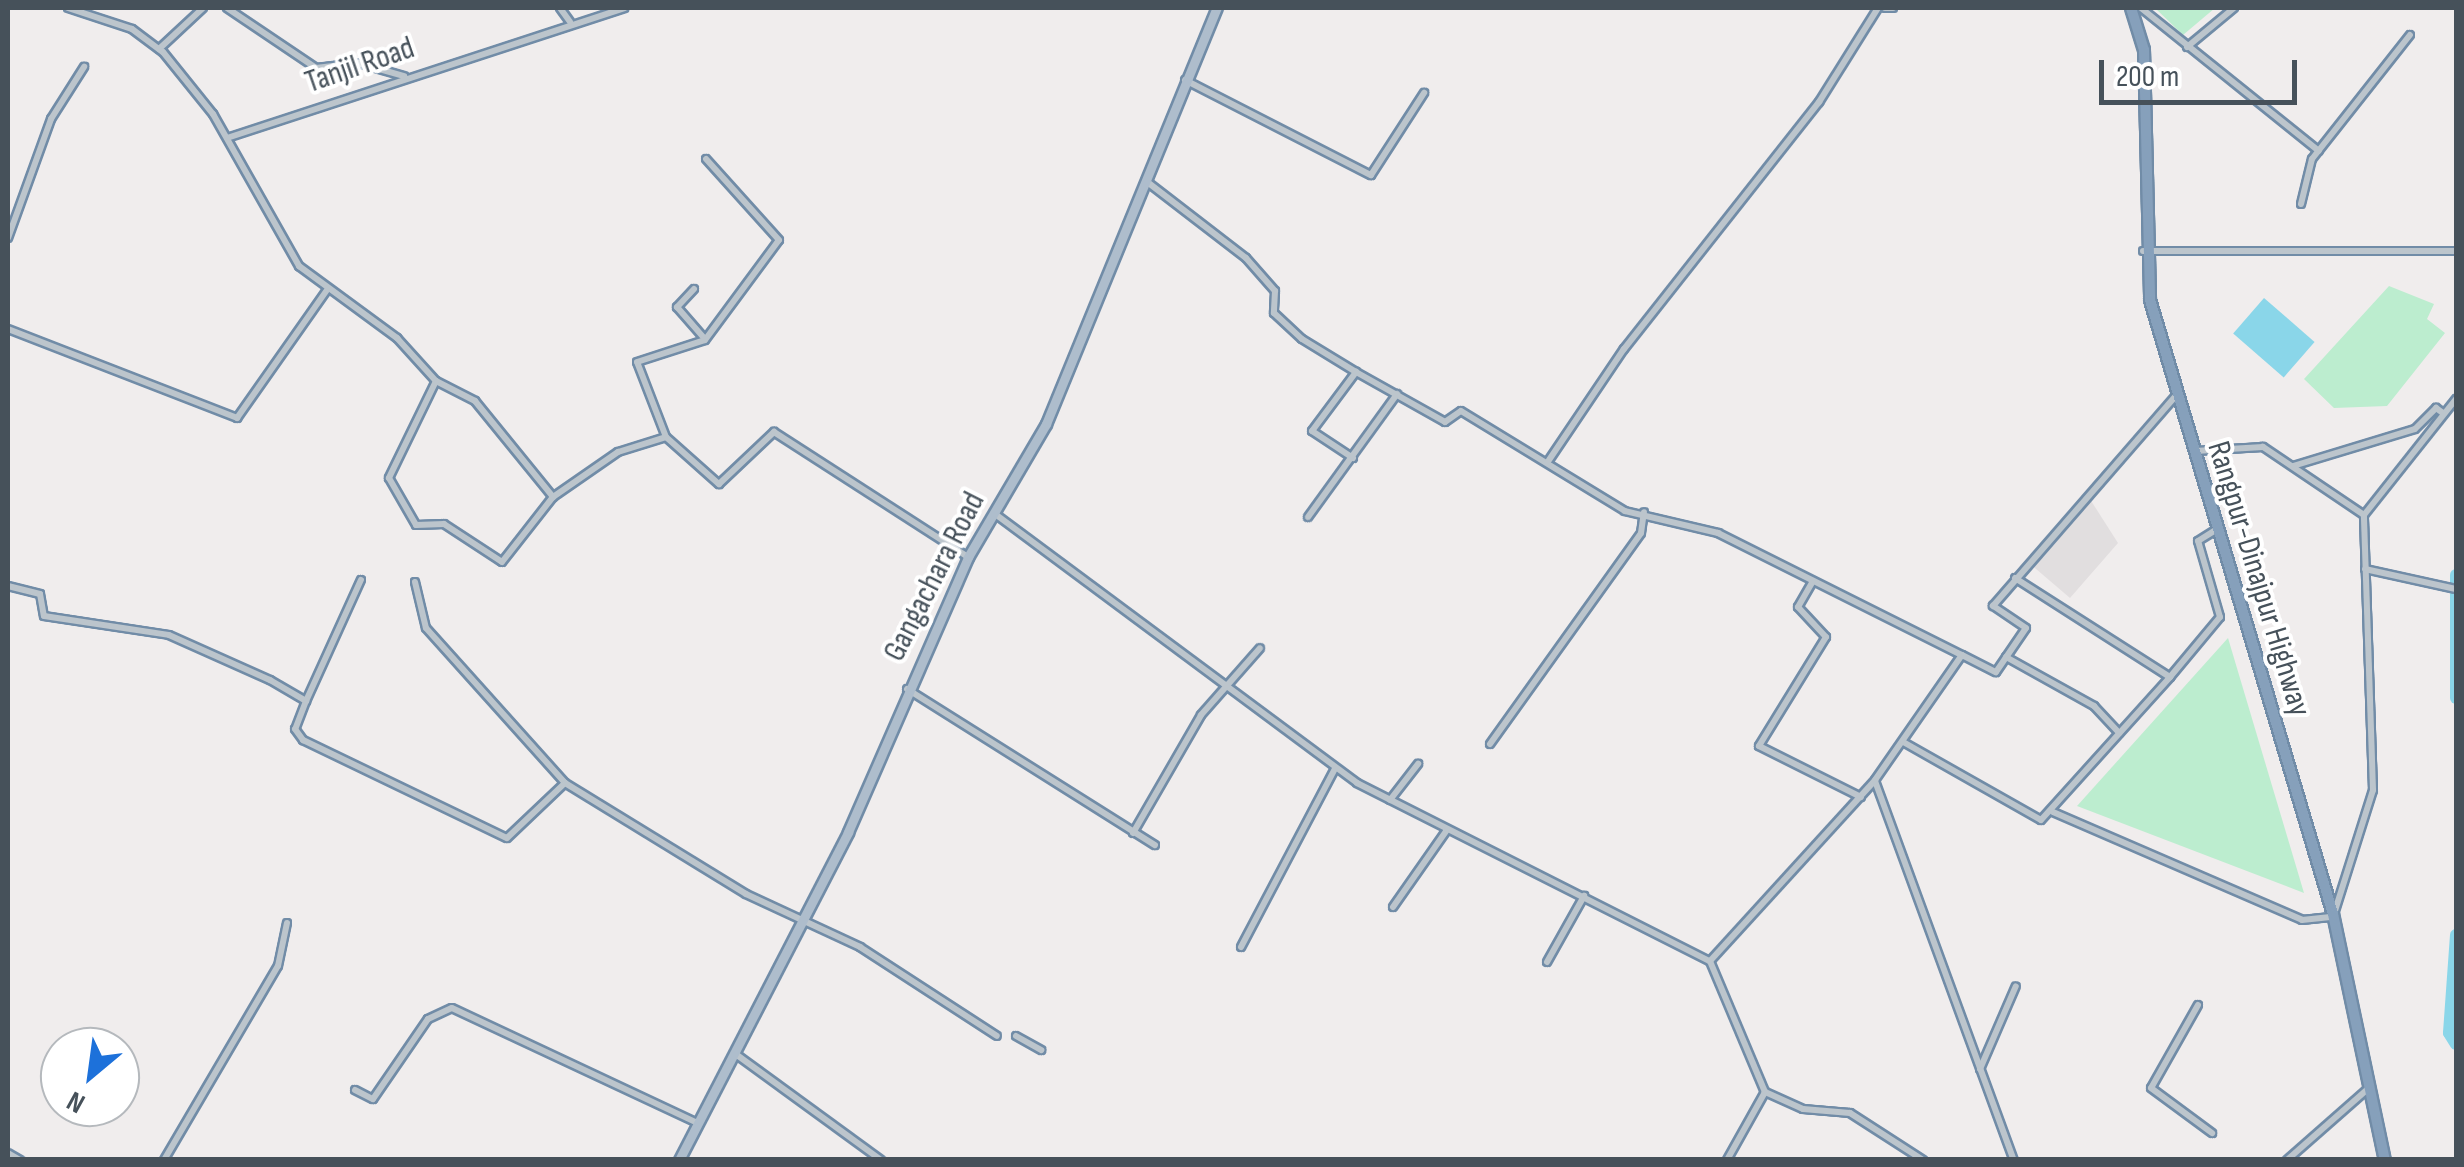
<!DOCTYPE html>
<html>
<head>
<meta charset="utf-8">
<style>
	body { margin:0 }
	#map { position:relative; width:2464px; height:1167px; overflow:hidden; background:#f0eded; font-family:"Sofia Sans Condensed",sans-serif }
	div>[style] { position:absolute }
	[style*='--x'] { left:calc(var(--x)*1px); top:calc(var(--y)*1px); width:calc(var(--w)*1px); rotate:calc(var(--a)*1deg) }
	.education>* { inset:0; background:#e1dedf }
	.green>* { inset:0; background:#bcedcf }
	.water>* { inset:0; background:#8ad6e9; transform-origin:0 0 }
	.river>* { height:12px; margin:-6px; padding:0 6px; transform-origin:6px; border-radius:6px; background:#8ad6e9 }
	.roads { filter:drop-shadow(2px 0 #718ca7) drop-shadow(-2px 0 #718ca7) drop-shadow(0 2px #718ca7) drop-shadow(0 -2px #718ca7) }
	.minor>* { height:6px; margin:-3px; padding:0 3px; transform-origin:3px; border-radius:3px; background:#bcc5cc }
	.major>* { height:9px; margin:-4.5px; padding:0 4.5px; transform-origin:4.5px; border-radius:4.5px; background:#aebdcc }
	.highway>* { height:10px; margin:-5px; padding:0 5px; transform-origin:5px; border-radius:5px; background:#86a0bb }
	span { translate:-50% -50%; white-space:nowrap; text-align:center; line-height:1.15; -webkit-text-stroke:8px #fff; paint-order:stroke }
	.street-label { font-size:32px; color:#46515a }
	.frame { position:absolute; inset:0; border:10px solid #46515a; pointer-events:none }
	.north { position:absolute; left:40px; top:1027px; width:100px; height:100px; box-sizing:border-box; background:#fff; border:2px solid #b5b9bd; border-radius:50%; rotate:209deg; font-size:28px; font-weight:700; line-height:40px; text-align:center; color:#46515a }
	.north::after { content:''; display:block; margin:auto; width:35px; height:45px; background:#1d71da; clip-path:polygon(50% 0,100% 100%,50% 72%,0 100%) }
	.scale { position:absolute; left:2099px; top:60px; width:198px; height:45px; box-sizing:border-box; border:5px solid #46515a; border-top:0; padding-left:12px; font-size:30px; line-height:35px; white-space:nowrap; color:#46515a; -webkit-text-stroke:8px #fff; paint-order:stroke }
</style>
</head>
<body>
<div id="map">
	<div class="education">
		<i style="clip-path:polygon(2088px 496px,2118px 543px,2070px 598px,2029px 563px)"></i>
	</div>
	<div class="green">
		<i style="clip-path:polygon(2155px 8px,2215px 8px,2183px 35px)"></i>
		<i style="clip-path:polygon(2389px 286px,2434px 304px,2427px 319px,2445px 333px,2387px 406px,2334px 408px,2304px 379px)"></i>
		<i style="clip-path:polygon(2228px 638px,2304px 893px,2077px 806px)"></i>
	</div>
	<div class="water">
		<i style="left:2264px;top:298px;width:67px;height:47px;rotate:41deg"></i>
	</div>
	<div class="river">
		<i style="--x:2456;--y:575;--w:123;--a:90"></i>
		<i style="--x:2456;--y:935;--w:98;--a:94.1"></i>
		<i style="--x:2449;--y:1033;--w:13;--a:58"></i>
	</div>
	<div class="roads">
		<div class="minor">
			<i style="--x:68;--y:8;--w:67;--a:18.2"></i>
			<i style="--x:132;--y:29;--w:39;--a:37"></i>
			<i style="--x:163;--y:52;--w:80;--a:51.1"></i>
			<i style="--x:213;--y:114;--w:175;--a:60.5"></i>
			<i style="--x:299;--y:266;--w:122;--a:36.3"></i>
			<i style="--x:397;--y:338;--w:58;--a:47.8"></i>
			<i style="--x:436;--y:381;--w:44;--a:27.1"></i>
			<i style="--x:475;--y:401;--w:124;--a:50.9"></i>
			<i style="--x:553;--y:497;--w:79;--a:-34.7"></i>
			<i style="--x:618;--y:452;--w:50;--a:-17.4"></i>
			<i style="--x:666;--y:437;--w:71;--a:41.6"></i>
			<i style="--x:719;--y:484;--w:76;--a:-43.4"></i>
			<i style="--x:774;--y:432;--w:231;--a:32.8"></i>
			<i style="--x:227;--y:8;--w:107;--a:34"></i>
			<i style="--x:316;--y:68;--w:42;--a:-6.8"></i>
			<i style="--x:358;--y:63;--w:48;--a:15.8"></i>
			<i style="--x:560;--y:8;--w:17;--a:54"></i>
			<i style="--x:1885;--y:8;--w:8;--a:0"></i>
			<i style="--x:2141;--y:8;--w:228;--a:38.8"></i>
			<i style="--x:2187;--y:47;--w:61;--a:-39.7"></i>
			<i style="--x:159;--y:49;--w:60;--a:-43"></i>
			<i style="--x:1185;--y:80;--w:209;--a:27.1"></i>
			<i style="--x:1371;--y:175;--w:98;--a:-57.1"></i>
			<i style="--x:227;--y:138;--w:418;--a:-18.1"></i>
			<i style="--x:1146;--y:181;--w:126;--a:37.6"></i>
			<i style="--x:1246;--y:258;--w:44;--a:48.7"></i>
			<i style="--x:1275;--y:291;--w:22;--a:93"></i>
			<i style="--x:1274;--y:313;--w:38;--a:43"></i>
			<i style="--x:1302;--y:339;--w:63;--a:31.4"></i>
			<i style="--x:1356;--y:372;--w:102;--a:29.3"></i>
			<i style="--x:1445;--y:422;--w:19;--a:-35"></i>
			<i style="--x:1461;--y:411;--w:192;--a:31.4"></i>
			<i style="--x:1625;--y:511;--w:96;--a:13.3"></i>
			<i style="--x:1718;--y:533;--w:273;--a:26.6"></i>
			<i style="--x:2301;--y:204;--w:46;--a:-76.3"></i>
			<i style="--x:2312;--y:159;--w:158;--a:-51.7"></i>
			<i style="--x:8;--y:238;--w:127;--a:-70.1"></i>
			<i style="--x:51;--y:119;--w:62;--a:-57.6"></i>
			<i style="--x:2143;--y:251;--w:313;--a:0"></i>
			<i style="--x:694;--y:289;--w:25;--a:133"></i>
			<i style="--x:677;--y:307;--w:41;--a:48.9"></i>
			<i style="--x:8;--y:329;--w:246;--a:21.2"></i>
			<i style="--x:237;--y:418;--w:156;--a:-54.9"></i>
			<i style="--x:436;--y:381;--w:108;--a:115.9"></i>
			<i style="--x:389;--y:478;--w:54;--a:60.1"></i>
			<i style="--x:416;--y:525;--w:28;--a:-2"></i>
			<i style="--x:444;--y:524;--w:69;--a:33.2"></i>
			<i style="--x:502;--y:562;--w:83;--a:-51.9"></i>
			<i style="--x:666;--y:437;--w:80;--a:-111.1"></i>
			<i style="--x:637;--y:362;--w:71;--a:-17.9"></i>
			<i style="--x:705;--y:340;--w:124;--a:-53.5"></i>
			<i style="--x:779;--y:240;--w:109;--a:-132"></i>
			<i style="--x:1353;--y:458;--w:49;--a:-146.6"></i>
			<i style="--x:1312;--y:431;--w:74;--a:-53.3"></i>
			<i style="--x:1549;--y:460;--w:134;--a:-56"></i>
			<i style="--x:1624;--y:349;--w:315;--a:-51.7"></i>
			<i style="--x:1819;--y:102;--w:111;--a:-57.9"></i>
			<i style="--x:2293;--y:466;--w:127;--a:-16.9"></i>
			<i style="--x:2415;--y:429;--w:30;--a:-45"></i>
			<i style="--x:2436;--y:408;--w:9;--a:36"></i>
			<i style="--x:995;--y:514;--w:451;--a:36.6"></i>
			<i style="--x:1357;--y:783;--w:395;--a:26.8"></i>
			<i style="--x:2364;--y:515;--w:148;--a:-51.6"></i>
			<i style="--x:1308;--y:517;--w:152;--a:-54.1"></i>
			<i style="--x:2365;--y:569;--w:93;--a:12.4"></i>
			<i style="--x:2015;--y:578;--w:184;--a:32.6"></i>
			<i style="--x:2170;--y:677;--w:78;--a:-50.2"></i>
			<i style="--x:2220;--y:617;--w:79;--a:-106.1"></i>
			<i style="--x:2198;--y:541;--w:22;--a:-32"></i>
			<i style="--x:1813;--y:581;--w:30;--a:120"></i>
			<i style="--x:1798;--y:607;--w:41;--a:47"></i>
			<i style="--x:1826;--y:637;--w:128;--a:121.6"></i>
			<i style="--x:1759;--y:746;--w:114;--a:26.6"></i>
			<i style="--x:415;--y:582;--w:47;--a:76.6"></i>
			<i style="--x:426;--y:628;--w:208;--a:48.1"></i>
			<i style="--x:8;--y:586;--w:33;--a:14"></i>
			<i style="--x:40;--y:594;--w:22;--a:80"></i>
			<i style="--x:44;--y:616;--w:126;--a:8.6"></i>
			<i style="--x:169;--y:635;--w:111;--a:24"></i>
			<i style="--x:270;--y:680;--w:42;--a:30.3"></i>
			<i style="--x:306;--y:701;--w:30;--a:111"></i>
			<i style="--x:295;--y:729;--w:14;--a:54"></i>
			<i style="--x:303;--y:740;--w:226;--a:25.7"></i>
			<i style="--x:507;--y:838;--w:80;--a:-43.5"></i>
			<i style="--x:565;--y:783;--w:212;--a:31.5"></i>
			<i style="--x:746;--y:894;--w:126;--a:24.9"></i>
			<i style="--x:860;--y:947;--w:163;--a:33"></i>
			<i style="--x:2006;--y:657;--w:101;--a:29.1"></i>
			<i style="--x:2094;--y:706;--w:37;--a:47"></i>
			<i style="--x:907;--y:689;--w:293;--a:32.2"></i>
			<i style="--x:306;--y:701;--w:133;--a:-65.6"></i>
			<i style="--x:1905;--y:743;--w:156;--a:29.5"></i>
			<i style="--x:2041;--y:820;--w:193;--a:-47.9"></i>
			<i style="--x:1490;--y:744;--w:259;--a:-54.4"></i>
			<i style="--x:1641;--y:533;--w:21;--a:-82"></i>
			<i style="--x:1875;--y:781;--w:404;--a:69.9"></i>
			<i style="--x:1390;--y:800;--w:46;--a:-52.1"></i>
			<i style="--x:2053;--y:812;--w:271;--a:23.4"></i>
			<i style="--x:2302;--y:920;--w:31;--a:-6"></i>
			<i style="--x:2333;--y:917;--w:133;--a:-72.5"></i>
			<i style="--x:2373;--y:790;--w:275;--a:-91.9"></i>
			<i style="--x:2364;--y:515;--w:122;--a:-146"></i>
			<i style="--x:2263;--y:447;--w:68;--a:176.6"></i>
			<i style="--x:1133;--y:833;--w:136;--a:-60"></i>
			<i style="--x:1201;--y:715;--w:89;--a:-48.6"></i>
			<i style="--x:1393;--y:907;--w:94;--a:-55"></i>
			<i style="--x:1241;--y:947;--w:201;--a:-62.2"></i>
			<i style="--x:1547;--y:962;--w:76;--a:-60.7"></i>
			<i style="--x:2198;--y:1005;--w:95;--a:119.5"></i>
			<i style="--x:2151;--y:1088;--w:76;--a:36.4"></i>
			<i style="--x:1016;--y:1036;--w:29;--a:29"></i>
			<i style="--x:737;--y:1055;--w:178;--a:36.1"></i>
			<i style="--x:1980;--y:1069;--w:90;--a:-66.6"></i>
			<i style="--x:355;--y:1090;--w:20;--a:27"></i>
			<i style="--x:373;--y:1099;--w:97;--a:-55.5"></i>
			<i style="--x:428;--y:1019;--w:26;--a:-25"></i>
			<i style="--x:452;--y:1008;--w:272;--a:25.1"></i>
			<i style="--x:8;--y:1153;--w:14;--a:30"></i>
			<i style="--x:164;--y:1160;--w:225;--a:-59.6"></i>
			<i style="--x:278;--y:966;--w:44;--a:-78.2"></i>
			<i style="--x:1727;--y:1160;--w:78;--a:-60.8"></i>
			<i style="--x:1923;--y:1160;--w:87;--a:-147.2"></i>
			<i style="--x:1850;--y:1113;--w:47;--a:-175.1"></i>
			<i style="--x:1803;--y:1109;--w:42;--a:-155.9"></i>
			<i style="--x:1765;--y:1092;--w:142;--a:-112.8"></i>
			<i style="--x:1710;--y:961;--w:245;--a:-47.6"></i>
			<i style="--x:1875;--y:780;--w:152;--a:-55.2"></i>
			<i style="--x:1962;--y:655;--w:38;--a:27"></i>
			<i style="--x:1996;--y:672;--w:53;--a:-55.7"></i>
			<i style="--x:2026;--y:628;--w:40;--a:-146"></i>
			<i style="--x:1993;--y:606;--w:281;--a:-49"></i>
			<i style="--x:2287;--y:1160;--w:109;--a:-41.3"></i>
		</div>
		<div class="major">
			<i style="--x:679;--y:1160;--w:369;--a:-62.7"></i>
			<i style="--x:848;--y:832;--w:300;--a:-66.4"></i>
			<i style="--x:968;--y:557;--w:154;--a:-59.6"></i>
			<i style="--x:1046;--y:424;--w:450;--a:-67.7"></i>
		</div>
		<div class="highway">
			<i style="--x:2131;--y:8;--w:44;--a:72.8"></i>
			<i style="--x:2144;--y:50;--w:250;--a:88.6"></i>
			<i style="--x:2150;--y:300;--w:641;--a:73.4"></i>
			<i style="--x:2333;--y:914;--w:251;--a:78.1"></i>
		</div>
	</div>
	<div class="street-label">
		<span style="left:360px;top:66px;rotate:-19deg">Tanjil Road</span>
		<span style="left:935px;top:577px;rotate:-63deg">Gangachara Road</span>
		<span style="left:2258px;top:579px;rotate:73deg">Rangpur-Dinajpur Highway</span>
	</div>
	<div class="frame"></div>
	<div class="north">N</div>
	<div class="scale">200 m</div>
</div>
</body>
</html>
